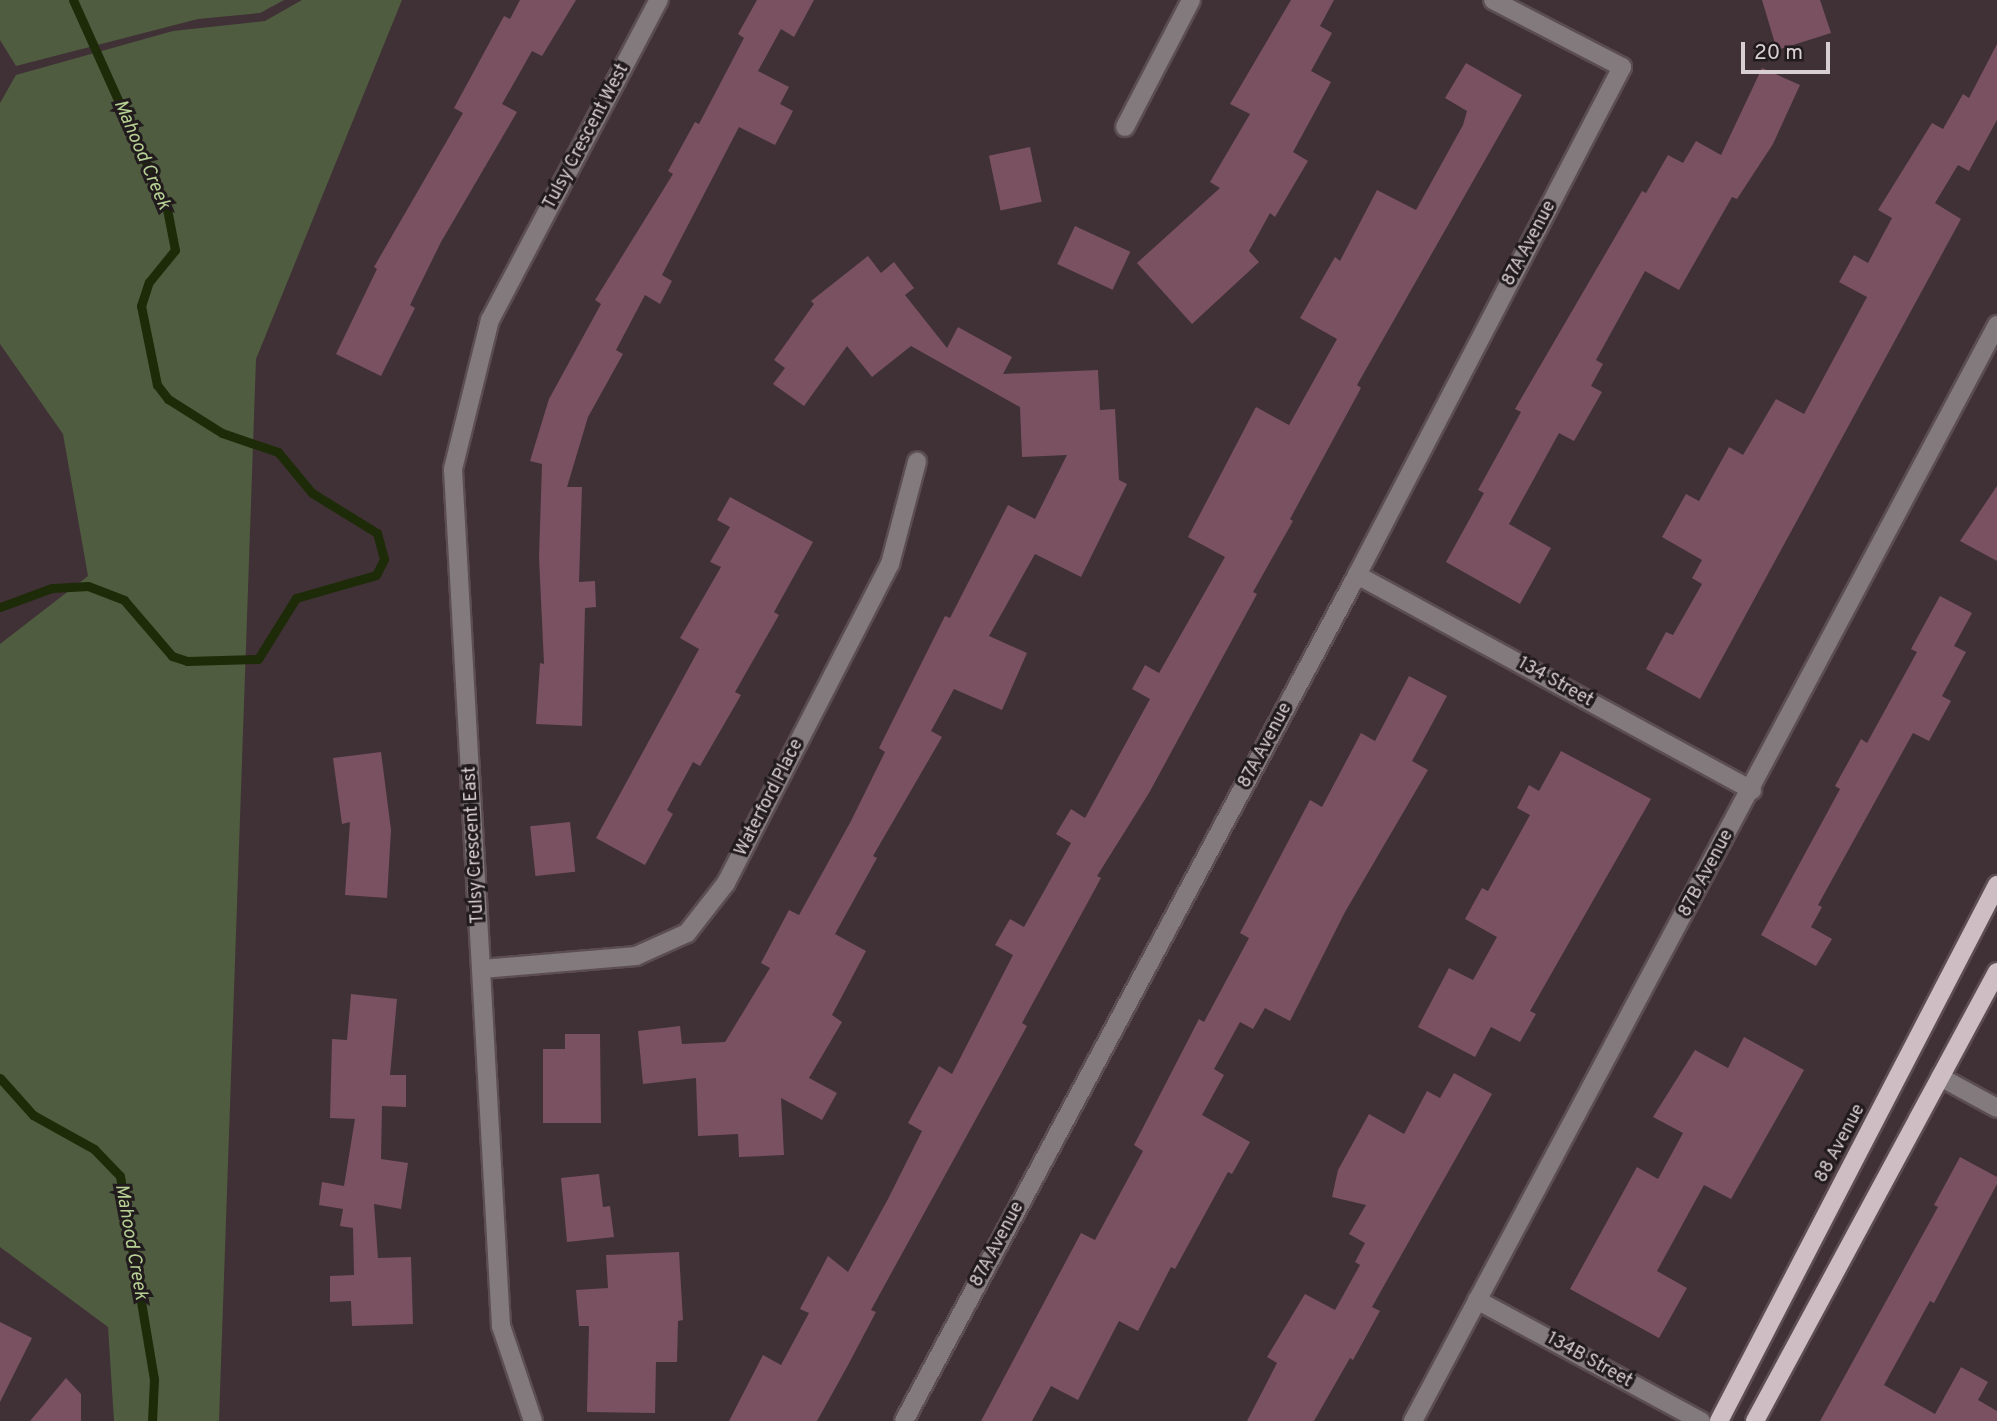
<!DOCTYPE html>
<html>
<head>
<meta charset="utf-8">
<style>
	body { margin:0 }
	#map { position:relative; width:1997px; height:1421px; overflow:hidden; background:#403136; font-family:Overpass,sans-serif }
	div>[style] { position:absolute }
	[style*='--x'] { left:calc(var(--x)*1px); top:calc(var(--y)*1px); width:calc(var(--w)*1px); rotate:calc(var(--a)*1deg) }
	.green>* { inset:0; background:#4f5c3f }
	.stream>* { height:9px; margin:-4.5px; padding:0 4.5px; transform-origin:4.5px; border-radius:4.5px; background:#1e2b08 }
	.building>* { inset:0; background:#795160; transform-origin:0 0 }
	.roads { filter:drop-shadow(2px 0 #5b4d52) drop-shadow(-2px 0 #5b4d52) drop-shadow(0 2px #5b4d52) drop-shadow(0 -2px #5b4d52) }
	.minor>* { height:18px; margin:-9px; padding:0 9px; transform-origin:9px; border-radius:9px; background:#827a7d }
	.major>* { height:18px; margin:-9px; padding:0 9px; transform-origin:9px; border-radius:9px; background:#cebdc3 }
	span { translate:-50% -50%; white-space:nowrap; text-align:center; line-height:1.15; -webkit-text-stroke:6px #221b1e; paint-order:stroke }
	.street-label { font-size:18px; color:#d8cfd2 }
	.water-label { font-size:19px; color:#b6d193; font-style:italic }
	.scale { position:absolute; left:1741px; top:42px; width:89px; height:32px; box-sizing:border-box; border:4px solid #d8cfd2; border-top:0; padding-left:9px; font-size:21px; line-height:24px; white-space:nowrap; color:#d8cfd2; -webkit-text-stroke:5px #221b1e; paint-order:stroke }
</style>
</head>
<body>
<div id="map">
	<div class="green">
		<i style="clip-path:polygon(0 0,284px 0,260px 13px,198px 19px,16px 66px,0 40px)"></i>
		<i style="clip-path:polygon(302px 0,402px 0,256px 359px,219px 1421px,114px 1421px,108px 1327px,0 1247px,0 644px,88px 576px,63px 434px,0 344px,0 103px,16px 75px,173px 31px,265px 21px)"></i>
	</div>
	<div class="stream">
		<i style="--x:0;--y:607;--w:55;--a:-20.1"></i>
		<i style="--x:52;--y:588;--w:36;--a:-3"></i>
		<i style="--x:88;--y:586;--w:39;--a:21"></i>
		<i style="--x:124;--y:600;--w:74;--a:49.4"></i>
		<i style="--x:172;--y:656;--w:16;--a:18"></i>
		<i style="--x:187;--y:661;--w:71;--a:-1.6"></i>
		<i style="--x:258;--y:659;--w:72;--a:-58.1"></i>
		<i style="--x:296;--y:598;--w:83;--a:-16"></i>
		<i style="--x:376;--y:575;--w:18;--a:-63"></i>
		<i style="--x:384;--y:559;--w:27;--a:-105"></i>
		<i style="--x:377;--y:533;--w:76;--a:-148.4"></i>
		<i style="--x:312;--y:493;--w:53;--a:-129.7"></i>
		<i style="--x:278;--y:452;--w:59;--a:-161.3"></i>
		<i style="--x:222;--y:433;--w:64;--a:-147.8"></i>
		<i style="--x:168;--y:399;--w:18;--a:-128"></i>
		<i style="--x:157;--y:385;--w:81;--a:-101.4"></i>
		<i style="--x:141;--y:306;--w:25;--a:-72"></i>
		<i style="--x:149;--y:282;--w:41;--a:-50.9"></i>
		<i style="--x:175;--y:250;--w:42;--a:-101"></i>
		<i style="--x:167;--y:209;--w:229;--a:-114.2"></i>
		<i style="--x:0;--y:1078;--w:50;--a:48.3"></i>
		<i style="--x:33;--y:1115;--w:70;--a:29.1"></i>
		<i style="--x:94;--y:1149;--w:37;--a:46"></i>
		<i style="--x:120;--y:1176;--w:206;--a:80.5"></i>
		<i style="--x:154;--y:1379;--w:42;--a:92.7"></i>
	</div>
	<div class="building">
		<i style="clip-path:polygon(520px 0,576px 0,542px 56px,532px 51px,502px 104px,517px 112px,441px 242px,410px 305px,415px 308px,381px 376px,336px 354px,377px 269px,374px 267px,463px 113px,454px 108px,504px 16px,510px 19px)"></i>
		<i style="clip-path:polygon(757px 0,814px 0,794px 37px,781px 29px,758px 71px,789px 87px,780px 104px,793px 111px,775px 145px,739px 127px,662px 275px,672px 281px,660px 304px,645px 295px,616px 350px,623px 354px,588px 417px,567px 487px,582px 487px,579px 582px,595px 581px,596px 607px,585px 608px,582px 726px,536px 724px,540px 663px,544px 664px,539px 557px,542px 464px,530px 461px,549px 399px,601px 304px,595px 300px,673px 174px,668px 171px,695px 122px,699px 124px,744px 38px,738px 34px)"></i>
		<i style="clip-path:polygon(1291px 0,1334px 0,1320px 26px,1332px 33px,1311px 71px,1331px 82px,1293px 152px,1308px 161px,1275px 217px,1270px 213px,1249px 251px,1259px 262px,1192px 324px,1137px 263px,1220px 188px,1210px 182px,1250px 114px,1230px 104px)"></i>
		<i style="clip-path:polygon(1762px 0,1820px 0,1831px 33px,1777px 50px)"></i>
		<i style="clip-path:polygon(1997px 44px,1997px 120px,1969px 171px,1958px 165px,1935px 203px,1961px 219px,1700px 699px,1646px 669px,1666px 632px,1673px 635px,1702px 584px,1692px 578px,1702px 560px,1662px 537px,1686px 494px,1699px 501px,1729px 447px,1743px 455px,1776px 399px,1804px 414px,1867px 297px,1839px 282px,1854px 255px,1868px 263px,1892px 218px,1878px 210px,1932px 123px,1943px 129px,1963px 94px,1969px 98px)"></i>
		<i style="clip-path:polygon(1466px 63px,1522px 95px,1357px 385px,1361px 388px,1290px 519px,1293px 521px,1253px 592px,1257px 594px,1149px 793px,1097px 876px,1101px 878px,1022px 1023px,1027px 1026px,871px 1310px,876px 1312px,848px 1365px,817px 1421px,729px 1421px,763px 1355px,781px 1365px,809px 1313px,800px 1309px,828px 1256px,848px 1272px,888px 1199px,922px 1131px,908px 1123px,939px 1066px,952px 1074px,1013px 955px,995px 945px,1010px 919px,1024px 927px,1071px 843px,1056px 834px,1071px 809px,1085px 818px,1150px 699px,1132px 689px,1145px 665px,1159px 673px,1225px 557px,1188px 537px,1256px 407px,1289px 425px,1337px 339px,1300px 318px,1335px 257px,1340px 261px,1377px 190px,1416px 210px,1463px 125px,1467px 111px,1445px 98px)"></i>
		<i style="clip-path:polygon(1762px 68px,1800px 85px,1773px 144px,1737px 199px,1732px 197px,1679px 290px,1645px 271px,1596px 360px,1603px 364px,1591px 386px,1602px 392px,1574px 441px,1559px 433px,1509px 524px,1551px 548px,1520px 604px,1446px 562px,1484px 493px,1478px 490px,1521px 412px,1515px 409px,1642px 191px,1646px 193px,1668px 155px,1683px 163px,1696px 141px,1721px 155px)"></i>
		<i style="left:1030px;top:147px;width:56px;height:42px;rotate:78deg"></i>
		<i style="left:1075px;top:226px;width:61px;height:42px;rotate:25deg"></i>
		<i style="clip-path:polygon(868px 256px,881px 273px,894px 262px,914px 288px,905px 295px,947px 348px,958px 327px,1012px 357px,1003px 374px,1098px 370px,1100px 410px,1115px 409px,1119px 480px,1127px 484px,1081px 577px,1035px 554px,989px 636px,1027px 653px,1002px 710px,954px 689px,931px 731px,942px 737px,873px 856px,877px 858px,835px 934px,866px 951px,832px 1015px,842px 1022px,809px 1078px,837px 1093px,822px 1120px,781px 1098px,784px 1155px,739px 1157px,738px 1134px,698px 1136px,696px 1078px,643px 1084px,638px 1031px,680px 1026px,682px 1044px,725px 1042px,770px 968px,761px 963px,789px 910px,799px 915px,851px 821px,885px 752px,879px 748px,945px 616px,950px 618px,1008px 505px,1035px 519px,1067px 455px,1022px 457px,1020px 407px,911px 346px,872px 377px,847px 346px,804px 406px,773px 384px,785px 368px,774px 360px,814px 304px,811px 301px)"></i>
		<i style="clip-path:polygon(1997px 486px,1997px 561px,1960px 541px)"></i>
		<i style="clip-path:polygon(730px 497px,813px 542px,774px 612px,779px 615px,735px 692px,741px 695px,700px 766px,693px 762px,667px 810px,673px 814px,645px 865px,596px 838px,699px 649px,680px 638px,721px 567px,710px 562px,730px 527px,717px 520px)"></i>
		<i style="clip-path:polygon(1940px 596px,1972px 613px,1954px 646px,1966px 652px,1942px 696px,1951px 701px,1929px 741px,1913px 733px,1818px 905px,1822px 907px,1811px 927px,1832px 939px,1816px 966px,1761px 935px,1840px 789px,1835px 786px,1861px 739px,1867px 743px,1917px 652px,1911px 649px)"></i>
		<i style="clip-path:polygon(1409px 676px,1447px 696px,1412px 761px,1428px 770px,1345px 912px,1290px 1021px,1265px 1008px,1253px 1029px,1240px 1022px,1214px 1069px,1224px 1075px,1202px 1115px,1250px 1142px,1232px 1174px,1228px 1172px,1175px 1269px,1171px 1267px,1138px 1331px,1119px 1321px,1078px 1400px,1051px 1386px,1032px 1421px,981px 1421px,1081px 1233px,1095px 1240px,1143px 1151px,1134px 1145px,1199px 1019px,1204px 1022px,1249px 938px,1240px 933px,1310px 800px,1322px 807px,1361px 733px,1375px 741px)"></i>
		<i style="clip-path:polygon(1561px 751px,1651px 799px,1530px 1011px,1536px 1014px,1520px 1042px,1491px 1027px,1475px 1057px,1418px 1027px,1449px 968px,1473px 980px,1497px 937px,1465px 919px,1482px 888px,1488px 891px,1530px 815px,1517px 808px,1529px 785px,1539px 791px)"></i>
		<i style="clip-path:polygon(381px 752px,391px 830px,387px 898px,345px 895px,350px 822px,342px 824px,333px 758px)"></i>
		<i style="left:570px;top:822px;width:50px;height:40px;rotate:84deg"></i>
		<i style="clip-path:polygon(351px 994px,397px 999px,390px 1075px,406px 1075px,406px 1107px,382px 1106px,381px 1159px,408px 1163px,401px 1209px,374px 1204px,378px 1258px,411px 1257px,413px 1324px,352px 1326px,351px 1301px,330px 1302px,330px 1276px,354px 1275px,353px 1228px,340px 1226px,343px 1209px,319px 1205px,322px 1182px,344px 1186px,355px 1119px,330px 1118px,332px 1039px,347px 1040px)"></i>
		<i style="clip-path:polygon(565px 1034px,600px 1034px,601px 1123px,543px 1123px,543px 1049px,565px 1049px)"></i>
		<i style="clip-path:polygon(1744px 1037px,1804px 1070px,1731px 1199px,1704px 1185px,1657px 1271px,1687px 1288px,1659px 1338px,1570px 1289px,1637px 1167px,1658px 1179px,1683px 1133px,1653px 1117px,1695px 1050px,1728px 1068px)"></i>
		<i style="clip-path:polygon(1454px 1073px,1492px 1094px,1372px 1307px,1380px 1311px,1353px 1360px,1350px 1358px,1314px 1421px,1247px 1421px,1277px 1363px,1267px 1357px,1305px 1294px,1335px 1310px,1360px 1265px,1355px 1262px,1365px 1243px,1349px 1234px,1366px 1205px,1332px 1197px,1338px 1170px,1369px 1114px,1404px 1134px,1427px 1091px,1440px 1098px)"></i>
		<i style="clip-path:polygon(1960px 1157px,1997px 1177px,1997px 1184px,1934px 1303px,1930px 1301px,1884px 1385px,1935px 1414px,1961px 1367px,1988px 1382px,1978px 1400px,1997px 1411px,1997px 1421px,1820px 1421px,1938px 1207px,1934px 1205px)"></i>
		<i style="clip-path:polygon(599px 1174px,603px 1207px,610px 1206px,614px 1237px,567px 1242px,561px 1178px)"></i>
		<i style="clip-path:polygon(679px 1252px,683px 1320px,678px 1321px,677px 1362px,656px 1362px,655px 1413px,587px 1412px,589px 1326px,579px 1326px,576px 1290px,608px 1288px,606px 1255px)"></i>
		<i style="clip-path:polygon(0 1322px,32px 1338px,0 1402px)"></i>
		<i style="clip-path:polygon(66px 1378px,81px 1394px,81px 1421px,30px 1421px)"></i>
	</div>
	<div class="roads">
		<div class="minor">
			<i style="--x:1125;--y:127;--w:143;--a:-62.5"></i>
			<i style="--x:1357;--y:575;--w:450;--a:28.6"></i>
			<i style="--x:482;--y:969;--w:155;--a:-4.8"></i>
			<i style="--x:636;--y:956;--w:56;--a:-24.3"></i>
			<i style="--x:687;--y:933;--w:63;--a:-52"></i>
			<i style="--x:726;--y:883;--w:359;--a:-62.8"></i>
			<i style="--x:890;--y:564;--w:106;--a:-75.2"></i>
			<i style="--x:1940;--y:1077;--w:65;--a:28.5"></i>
			<i style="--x:1477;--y:1300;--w:255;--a:28.4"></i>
			<i style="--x:533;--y:1421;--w:100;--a:-108.6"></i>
			<i style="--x:501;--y:1326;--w:858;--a:-93.21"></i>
			<i style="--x:453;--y:469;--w:154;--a:-76.1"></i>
			<i style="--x:490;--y:320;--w:362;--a:-62.2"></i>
			<i style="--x:904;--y:1421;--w:960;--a:-61.83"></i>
			<i style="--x:1357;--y:575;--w:573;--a:-62.45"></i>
			<i style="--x:1622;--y:67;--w:145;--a:-152.6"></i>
			<i style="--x:1413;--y:1421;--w:1242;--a:-61.95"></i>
		</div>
		<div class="major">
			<i style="--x:1719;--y:1421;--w:604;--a:-62.59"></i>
			<i style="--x:1755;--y:1421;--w:510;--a:-61.68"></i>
		</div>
	</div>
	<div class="street-label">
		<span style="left:587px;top:137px;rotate:-62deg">Tulsy Crescent West</span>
		<span style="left:1530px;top:244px;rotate:-62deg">87A Avenue</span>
		<span style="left:1555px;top:683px;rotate:29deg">134 Street</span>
		<span style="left:1266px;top:746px;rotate:-62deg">87A Avenue</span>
		<span style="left:770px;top:798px;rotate:-63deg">Waterford Place</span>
		<span style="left:475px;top:845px;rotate:-93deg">Tulsy Crescent East</span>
		<span style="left:1707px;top:874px;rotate:-62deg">87B Avenue</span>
		<span style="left:1841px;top:1144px;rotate:-62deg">88 Avenue</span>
		<span style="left:998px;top:1245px;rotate:-62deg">87A Avenue</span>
		<span style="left:1589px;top:1361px;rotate:29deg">134B Street</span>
	</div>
	<div class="water-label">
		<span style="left:141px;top:155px;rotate:67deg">Mahood Creek</span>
		<span style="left:130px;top:1242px;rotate:80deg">Mahood Creek</span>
	</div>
	<div class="scale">20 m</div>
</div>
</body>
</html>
